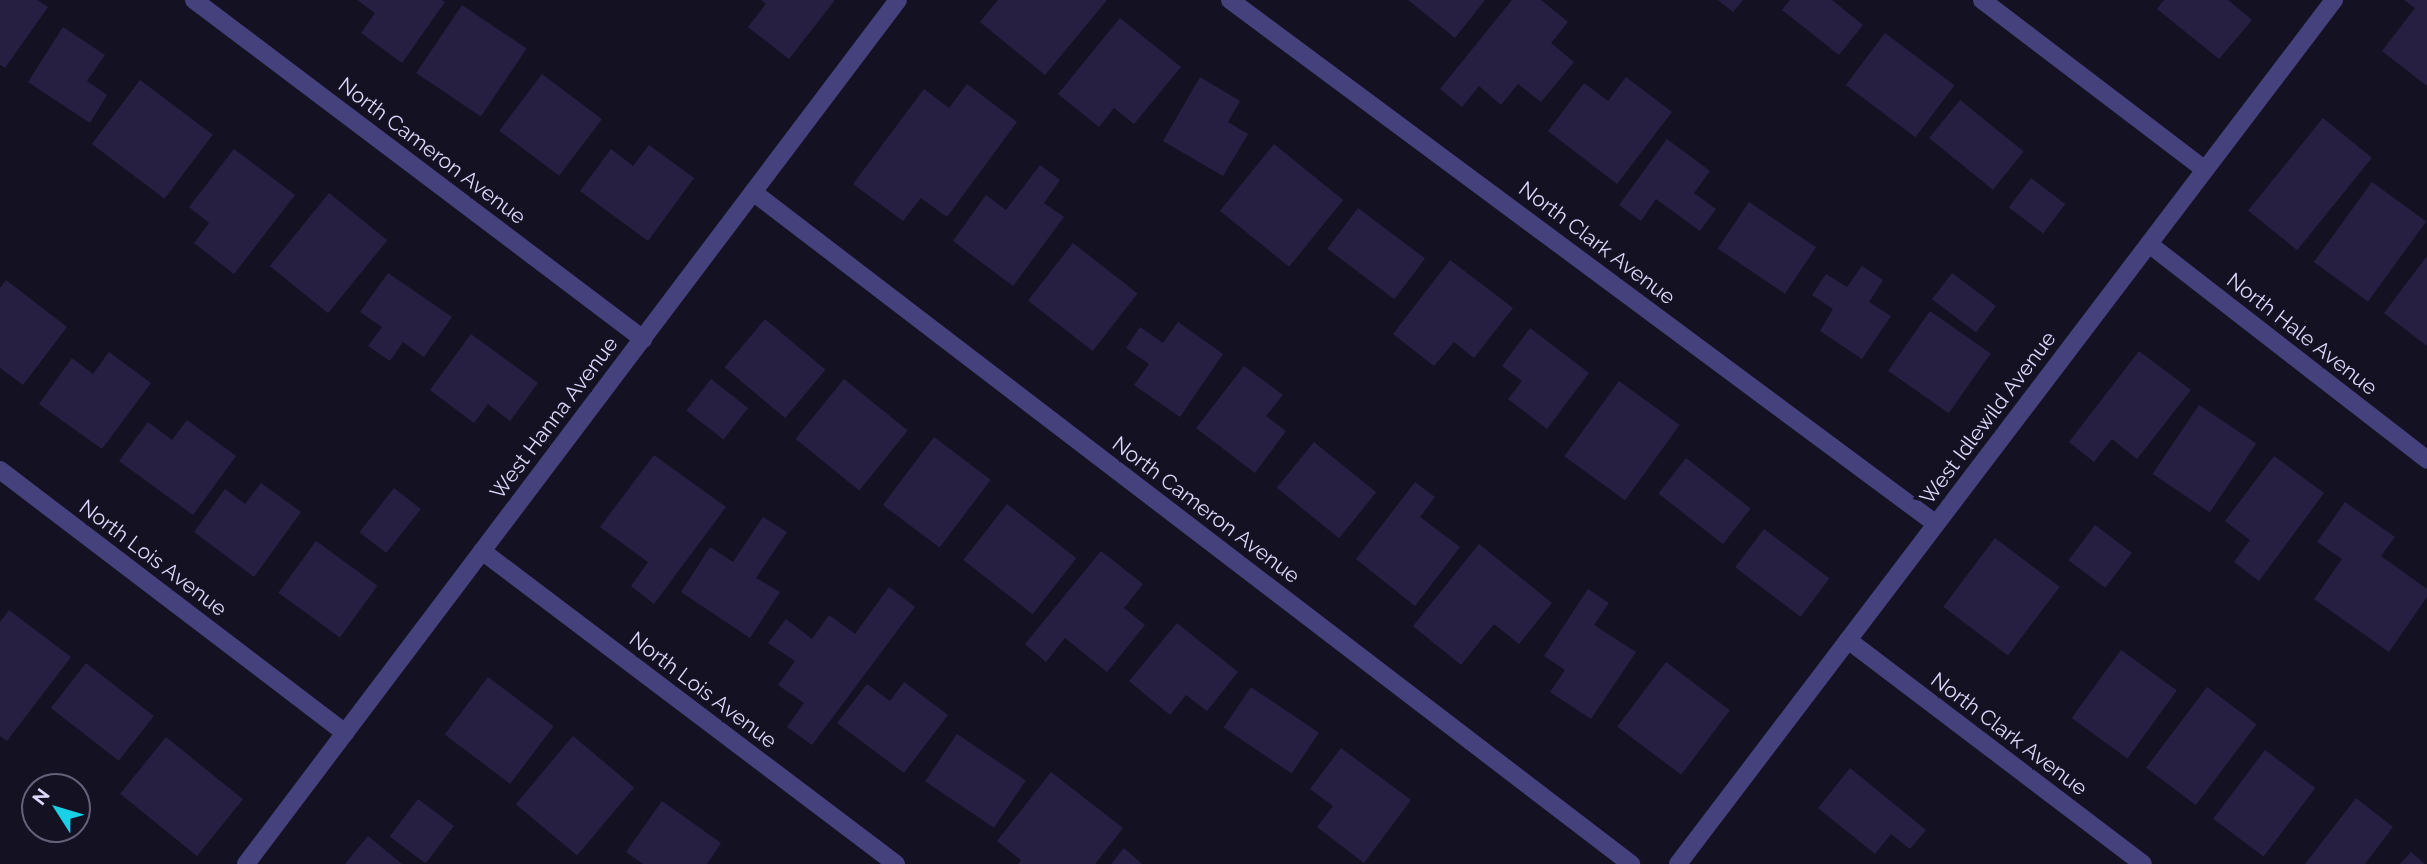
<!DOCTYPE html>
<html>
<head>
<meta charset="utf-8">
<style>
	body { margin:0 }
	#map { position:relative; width:2427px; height:864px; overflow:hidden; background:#141123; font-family:Raleway,sans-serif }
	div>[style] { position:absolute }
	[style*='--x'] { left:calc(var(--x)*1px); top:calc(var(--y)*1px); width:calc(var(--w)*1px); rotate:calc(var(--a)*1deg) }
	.building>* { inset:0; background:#261f42; transform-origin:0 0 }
	.minor>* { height:18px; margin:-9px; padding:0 9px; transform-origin:9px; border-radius:9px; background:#44417d }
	span { translate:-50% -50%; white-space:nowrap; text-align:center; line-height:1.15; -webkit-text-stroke:7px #141123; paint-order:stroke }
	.street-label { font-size:21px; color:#dcd8fb }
	.north { position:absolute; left:21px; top:773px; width:70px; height:70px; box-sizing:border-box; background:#141123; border:2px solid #646179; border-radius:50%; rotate:307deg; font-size:19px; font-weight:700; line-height:28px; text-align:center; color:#dcd8fb }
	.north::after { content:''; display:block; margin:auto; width:24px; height:32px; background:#19d0e6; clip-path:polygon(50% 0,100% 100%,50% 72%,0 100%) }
</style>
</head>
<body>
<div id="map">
	<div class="building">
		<i style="clip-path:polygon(0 0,37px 0,48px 7px,5px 68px,0 65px)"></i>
		<i style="clip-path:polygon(357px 0,442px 0,445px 2px,402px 63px,361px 33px,375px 13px)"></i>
		<i style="clip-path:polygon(761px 0,835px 0,789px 59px,748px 27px,766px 4px)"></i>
		<i style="clip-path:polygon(998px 0,1107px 0,1045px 75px,980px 22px)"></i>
		<i style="clip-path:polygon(1408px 0,1485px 0,1455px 38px)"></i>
		<i style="clip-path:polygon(1512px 0,1541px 0,1568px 22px,1551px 43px,1574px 62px,1541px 102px,1518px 84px,1501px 105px,1479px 86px,1462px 107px,1440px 89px)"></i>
		<i style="clip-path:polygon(1718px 0,1743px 0,1733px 12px)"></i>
		<i style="clip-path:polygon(1790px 0,1832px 0,1863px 25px,1839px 55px,1782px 10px)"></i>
		<i style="clip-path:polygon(2164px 0,2228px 0,2252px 20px,2219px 59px,2157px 9px)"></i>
		<i style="clip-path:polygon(2404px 0,2427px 0,2427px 86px,2382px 51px,2415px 8px)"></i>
		<i style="left:462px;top:5px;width:78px;height:82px;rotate:34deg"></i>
		<i style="clip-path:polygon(1120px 18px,1181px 67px,1134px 124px,1114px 108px,1099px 127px,1058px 94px)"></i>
		<i style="clip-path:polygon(63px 27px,105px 55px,87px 81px,107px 95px,90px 123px,28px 82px)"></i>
		<i style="left:1885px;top:33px;width:87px;height:65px;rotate:37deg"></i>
		<i style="left:542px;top:74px;width:75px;height:71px;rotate:37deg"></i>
		<i style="clip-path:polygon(1200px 77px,1240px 101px,1228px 122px,1248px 134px,1223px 176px,1163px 141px)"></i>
		<i style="clip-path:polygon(1626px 77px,1672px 112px,1617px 184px,1548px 131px,1584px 83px,1608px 101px)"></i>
		<i style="left:140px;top:80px;width:91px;height:80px;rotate:37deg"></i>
		<i style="clip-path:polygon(967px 84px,1017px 122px,947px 217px,921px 198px,903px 221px,853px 184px,924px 89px,949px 108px)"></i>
		<i style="left:1960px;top:100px;width:82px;height:49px;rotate:39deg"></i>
		<i style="left:2323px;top:118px;width:63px;height:119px;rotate:39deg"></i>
		<i style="clip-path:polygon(1667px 139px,1710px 171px,1694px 193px,1716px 209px,1700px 231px,1656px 199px,1641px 221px,1619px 205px)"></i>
		<i style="left:1274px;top:144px;width:89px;height:86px;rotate:39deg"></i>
		<i style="clip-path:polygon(649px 145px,694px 178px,648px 241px,580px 191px,611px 149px,633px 166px)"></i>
		<i style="clip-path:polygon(234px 149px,295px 195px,234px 274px,194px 243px,209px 223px,189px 207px)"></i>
		<i style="clip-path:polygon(1040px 165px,1060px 180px,1044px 203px,1064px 217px,1013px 286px,953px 241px,986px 195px,1006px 210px)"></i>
		<i style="left:2031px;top:178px;width:43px;height:37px;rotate:37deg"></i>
		<i style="left:2372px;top:182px;width:67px;height:99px;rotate:36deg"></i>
		<i style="left:329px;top:193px;width:75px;height:94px;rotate:39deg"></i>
		<i style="left:1749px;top:202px;width:81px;height:56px;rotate:34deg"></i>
		<i style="left:1358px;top:208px;width:84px;height:51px;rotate:37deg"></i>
		<i style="left:1073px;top:243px;width:82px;height:73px;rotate:38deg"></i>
		<i style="clip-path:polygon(2427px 256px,2427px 346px,2384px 313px)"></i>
		<i style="clip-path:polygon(1450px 260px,1513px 308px,1474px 358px,1454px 342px,1434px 366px,1393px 334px)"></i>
		<i style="clip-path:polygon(1862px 266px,1883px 280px,1869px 302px,1891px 316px,1862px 359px,1820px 331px,1833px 309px,1812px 295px,1826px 274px,1847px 287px)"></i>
		<i style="clip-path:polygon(388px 273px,452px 317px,424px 357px,403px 342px,390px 361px,368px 346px,382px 327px,360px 312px)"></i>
		<i style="left:1952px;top:273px;width:55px;height:33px;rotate:37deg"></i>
		<i style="clip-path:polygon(6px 280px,67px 327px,23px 385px,0 368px,0 288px)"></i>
		<i style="left:1930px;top:311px;width:74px;height:73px;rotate:35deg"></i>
		<i style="left:765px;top:319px;width:79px;height:63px;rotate:40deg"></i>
		<i style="clip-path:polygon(1178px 322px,1223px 354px,1180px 417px,1134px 385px,1149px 364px,1126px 348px,1140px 327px,1163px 343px)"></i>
		<i style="clip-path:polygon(1530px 328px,1589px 373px,1547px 429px,1508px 399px,1522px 381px,1502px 366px)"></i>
		<i style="clip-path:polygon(471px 334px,538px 383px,510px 421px,488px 404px,474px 423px,430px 390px)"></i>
		<i style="clip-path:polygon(2139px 351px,2191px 390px,2137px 459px,2112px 439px,2094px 462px,2069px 442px)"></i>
		<i style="clip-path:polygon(109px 352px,151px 383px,102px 449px,39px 404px,72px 358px,93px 374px)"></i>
		<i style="clip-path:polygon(1244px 366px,1283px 395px,1266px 416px,1286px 431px,1255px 473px,1196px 428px)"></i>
		<i style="left:711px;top:379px;width:47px;height:40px;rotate:38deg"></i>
		<i style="left:844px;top:379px;width:82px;height:77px;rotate:39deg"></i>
		<i style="left:1619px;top:381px;width:75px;height:93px;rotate:36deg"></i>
		<i style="left:2199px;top:405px;width:69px;height:83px;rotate:34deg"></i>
		<i style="clip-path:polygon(187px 420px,236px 456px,193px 515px,119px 461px,148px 422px,172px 440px)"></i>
		<i style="left:934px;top:437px;width:71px;height:85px;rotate:37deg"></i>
		<i style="left:1314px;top:442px;width:80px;height:59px;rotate:39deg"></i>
		<i style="clip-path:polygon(654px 455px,726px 507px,654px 604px,631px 586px,648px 562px,600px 527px)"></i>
		<i style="clip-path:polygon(2274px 456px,2324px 493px,2259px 581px,2234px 562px,2250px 540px,2225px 521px)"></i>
		<i style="left:1686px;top:458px;width:82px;height:45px;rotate:38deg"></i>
		<i style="clip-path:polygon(1415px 482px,1435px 497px,1420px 517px,1460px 547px,1415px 606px,1356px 559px)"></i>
		<i style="clip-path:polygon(261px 483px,301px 512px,254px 577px,194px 532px,225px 489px,245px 504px)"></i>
		<i style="left:394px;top:488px;width:34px;height:56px;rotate:38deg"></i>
		<i style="clip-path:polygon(2345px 502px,2395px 537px,2381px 556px,2427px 589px,2427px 597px,2389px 652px,2314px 599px,2342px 559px,2317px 542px)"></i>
		<i style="left:1007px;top:504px;width:88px;height:71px;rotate:38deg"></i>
		<i style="clip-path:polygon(763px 517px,787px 532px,756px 578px,780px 592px,750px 638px,681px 592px,710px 547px,733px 562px)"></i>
		<i style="left:2095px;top:525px;width:46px;height:44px;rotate:37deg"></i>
		<i style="left:1764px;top:529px;width:82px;height:48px;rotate:37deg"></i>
		<i style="left:1995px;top:538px;width:81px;height:86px;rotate:37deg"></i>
		<i style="left:316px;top:541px;width:76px;height:64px;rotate:36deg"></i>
		<i style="clip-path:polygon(1479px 544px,1552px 603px,1519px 644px,1494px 624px,1461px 665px,1413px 626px)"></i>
		<i style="clip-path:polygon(1101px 551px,1143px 584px,1124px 608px,1145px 625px,1107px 672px,1065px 638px,1046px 662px,1025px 644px)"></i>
		<i style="clip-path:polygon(889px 587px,915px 607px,812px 745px,787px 727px,804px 703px,778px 685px,795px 661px,768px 643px,786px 619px,812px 639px,829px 615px,855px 634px)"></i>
		<i style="clip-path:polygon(1588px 589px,1609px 603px,1594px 625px,1636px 652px,1591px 719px,1550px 692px,1565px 670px,1544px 656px)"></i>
		<i style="clip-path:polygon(9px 610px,71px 657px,7px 741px,0 736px,0 622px)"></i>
		<i style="clip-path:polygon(1177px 623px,1238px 672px,1207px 711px,1186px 695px,1170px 715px,1129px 681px)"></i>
		<i style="left:2121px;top:650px;width:69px;height:84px;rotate:36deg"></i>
		<i style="left:1666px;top:662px;width:80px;height:81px;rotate:37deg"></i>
		<i style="left:86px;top:663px;width:86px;height:57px;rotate:38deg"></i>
		<i style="left:488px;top:677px;width:82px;height:72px;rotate:37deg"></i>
		<i style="clip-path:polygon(904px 682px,948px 715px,904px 773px,837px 723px,867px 684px,890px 701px)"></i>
		<i style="left:1251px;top:687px;width:82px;height:49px;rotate:34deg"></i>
		<i style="left:2207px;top:687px;width:62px;height:101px;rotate:37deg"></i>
		<i style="left:957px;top:734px;width:83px;height:57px;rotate:34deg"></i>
		<i style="left:573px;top:736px;width:80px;height:89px;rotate:40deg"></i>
		<i style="left:166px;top:737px;width:99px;height:73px;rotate:39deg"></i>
		<i style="clip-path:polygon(1341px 748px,1411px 800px,1364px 863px,1317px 827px,1333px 806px,1310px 789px)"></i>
		<i style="left:2265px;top:750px;width:63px;height:86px;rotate:37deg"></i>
		<i style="clip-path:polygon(1850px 768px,1926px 830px,1910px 849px,1891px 834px,1875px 854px,1818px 808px)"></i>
		<i style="clip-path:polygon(1051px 772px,1123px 828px,1095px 864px,1018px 864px,1021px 860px,997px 841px)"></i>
		<i style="clip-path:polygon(2356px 798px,2393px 827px,2365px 864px,2305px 864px)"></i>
		<i style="left:418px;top:799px;width:45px;height:47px;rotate:37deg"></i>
		<i style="clip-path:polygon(662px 801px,721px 843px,707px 864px,643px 864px,626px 852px)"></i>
		<i style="clip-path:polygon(368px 836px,402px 864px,345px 864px)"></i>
		<i style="clip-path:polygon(1124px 848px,1142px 864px,1111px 864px)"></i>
		<i style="clip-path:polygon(2411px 852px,2425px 864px,2400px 864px)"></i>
	</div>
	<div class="minor">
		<i style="--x:194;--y:0;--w:563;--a:37.05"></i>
		<i style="--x:1230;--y:0;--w:879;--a:36.58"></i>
		<i style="--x:1982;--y:0;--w:280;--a:37.3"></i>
		<i style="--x:753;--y:192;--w:1106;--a:37.43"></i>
		<i style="--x:2149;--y:244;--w:352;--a:37.8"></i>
		<i style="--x:0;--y:470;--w:434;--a:37.3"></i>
		<i style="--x:482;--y:551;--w:519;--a:37.09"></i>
		<i style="--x:1848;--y:640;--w:370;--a:37.2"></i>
		<i style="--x:246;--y:864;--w:1082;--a:-52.96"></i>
		<i style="--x:1678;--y:864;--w:1085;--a:-52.79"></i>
	</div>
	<div class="street-label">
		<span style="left:432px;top:151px;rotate:37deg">North Cameron Avenue</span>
		<span style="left:1597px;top:243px;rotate:37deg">North Clark Avenue</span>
		<span style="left:2302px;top:334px;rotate:38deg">North Hale Avenue</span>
		<span style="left:554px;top:418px;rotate:-53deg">West Hanna Avenue</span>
		<span style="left:1988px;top:418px;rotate:-53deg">West Idlewild Avenue</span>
		<span style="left:1206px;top:510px;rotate:37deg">North Cameron Avenue</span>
		<span style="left:153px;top:558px;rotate:37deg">North Lois Avenue</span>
		<span style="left:703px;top:690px;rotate:37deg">North Lois Avenue</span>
		<span style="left:2009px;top:734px;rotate:37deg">North Clark Avenue</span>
	</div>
	<div class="north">N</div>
</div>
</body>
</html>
